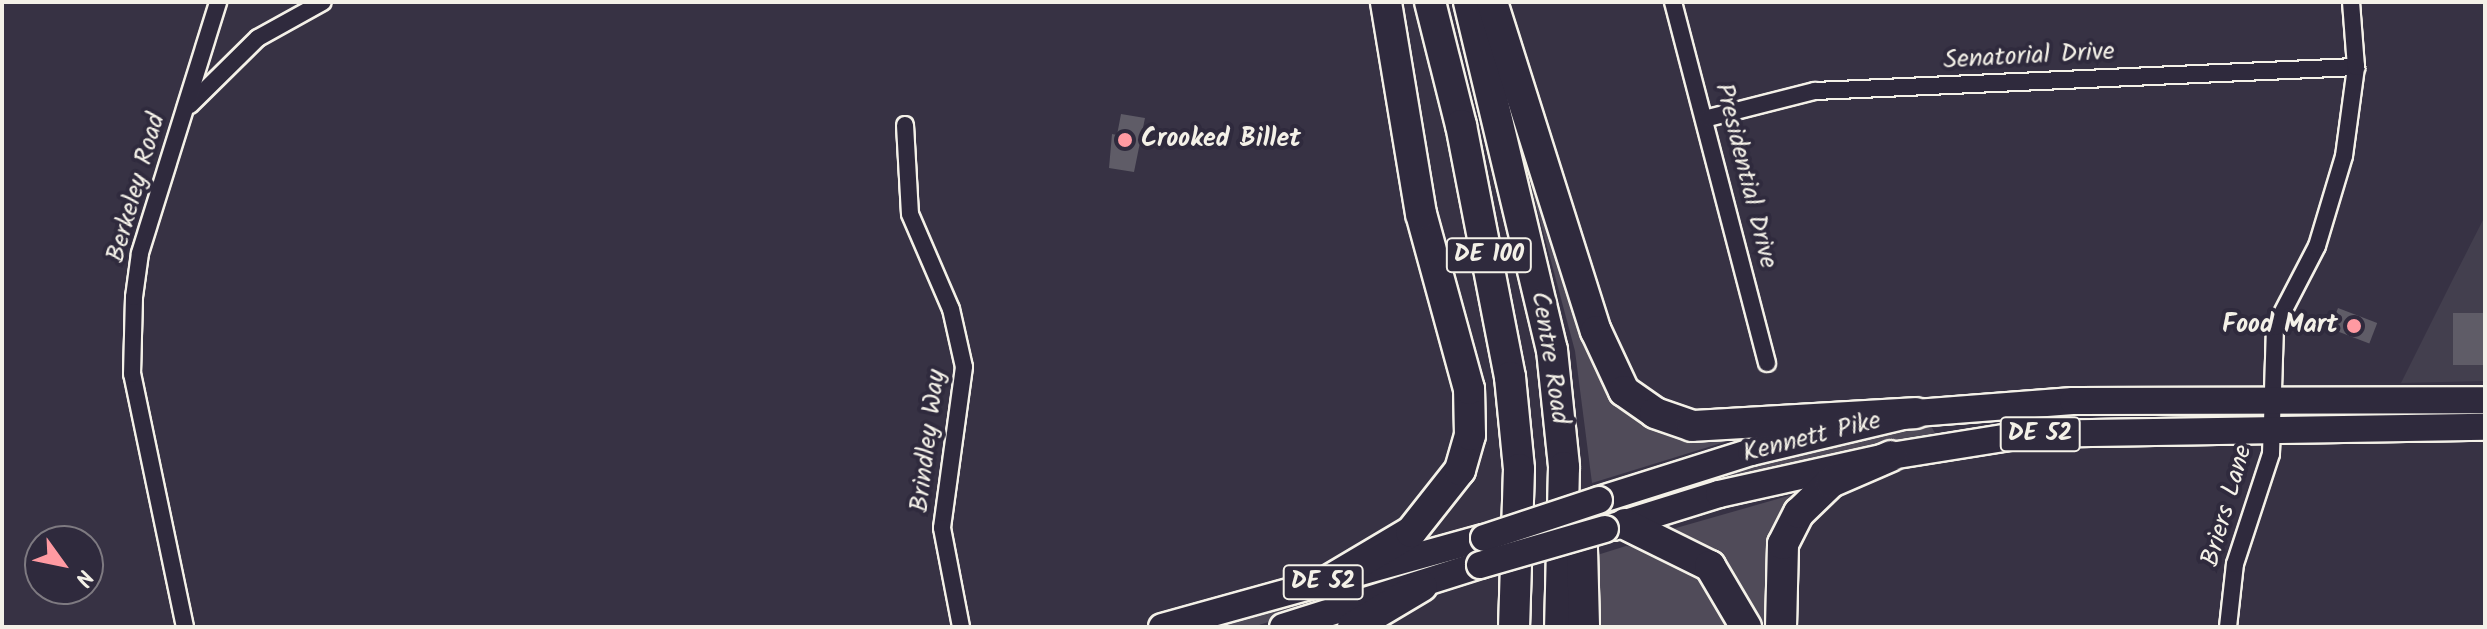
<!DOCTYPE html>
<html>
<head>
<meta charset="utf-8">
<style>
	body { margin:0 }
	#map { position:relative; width:2487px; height:629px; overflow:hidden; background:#373244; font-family:Kalam,sans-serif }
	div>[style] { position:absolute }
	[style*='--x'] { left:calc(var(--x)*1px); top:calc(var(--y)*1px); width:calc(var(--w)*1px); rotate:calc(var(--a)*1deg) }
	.built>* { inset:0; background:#433f4e }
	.green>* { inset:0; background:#504b59 }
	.building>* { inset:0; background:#5f5c67; transform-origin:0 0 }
	.roads { filter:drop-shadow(2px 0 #f4f1e8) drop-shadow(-2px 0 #f4f1e8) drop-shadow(0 2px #f4f1e8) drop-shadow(0 -2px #f4f1e8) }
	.street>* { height:16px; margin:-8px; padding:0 8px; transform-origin:8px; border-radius:8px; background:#2f2a3d }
	.primary>* { height:26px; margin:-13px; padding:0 13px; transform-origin:13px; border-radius:13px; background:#2f2a3d }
	.highway>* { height:30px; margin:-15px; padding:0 15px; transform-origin:15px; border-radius:15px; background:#2f2a3d }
	.bridges { filter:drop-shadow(2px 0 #f4f1e8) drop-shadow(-2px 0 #f4f1e8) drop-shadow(0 2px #f4f1e8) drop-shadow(0 -2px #f4f1e8) }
	.primary-bridge>* { height:26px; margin:-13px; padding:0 13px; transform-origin:13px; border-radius:13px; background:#2f2a3d }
	.dots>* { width:22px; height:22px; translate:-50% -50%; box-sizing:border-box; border:4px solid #2f2a3d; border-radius:50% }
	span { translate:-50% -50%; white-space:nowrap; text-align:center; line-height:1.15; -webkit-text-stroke:8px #2f2a3d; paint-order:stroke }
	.shield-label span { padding:2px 6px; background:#2f2a3d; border:2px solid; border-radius:6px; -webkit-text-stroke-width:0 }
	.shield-label { font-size:24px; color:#f4f1e8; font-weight:700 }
	.street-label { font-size:26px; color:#f4f1e8 }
	.poi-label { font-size:26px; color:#f4f1e8; font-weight:700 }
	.left { translate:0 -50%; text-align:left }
	.right { translate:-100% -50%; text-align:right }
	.frame { position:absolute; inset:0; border:4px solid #f4f1e8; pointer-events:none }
	.north { position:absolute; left:24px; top:525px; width:80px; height:80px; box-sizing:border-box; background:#2f2a3d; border:2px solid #7e7a81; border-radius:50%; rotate:123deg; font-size:22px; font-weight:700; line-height:32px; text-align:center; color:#f4f1e8 }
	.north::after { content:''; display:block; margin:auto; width:28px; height:36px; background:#ff9aa2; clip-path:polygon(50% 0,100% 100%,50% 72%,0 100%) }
</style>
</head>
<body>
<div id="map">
	<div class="built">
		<i style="clip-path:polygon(2485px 216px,2485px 381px,2401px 383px,2453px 279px)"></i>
	</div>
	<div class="green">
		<i style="clip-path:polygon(1493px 44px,1620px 397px,1744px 436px,1592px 483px,1575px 351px)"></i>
		<i style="clip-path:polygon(1930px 424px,1935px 433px,1616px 516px,1603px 514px,1607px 507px,1812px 449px)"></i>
		<i style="clip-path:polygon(1809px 490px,1769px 627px,1753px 627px,1669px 530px)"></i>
		<i style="clip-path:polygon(1626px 546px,1658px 550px,1707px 576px,1735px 627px,1594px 627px,1594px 556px)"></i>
		<i style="clip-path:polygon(1482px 551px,1253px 627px,1219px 627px,1465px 552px)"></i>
	</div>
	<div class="building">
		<i style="clip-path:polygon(1121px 114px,1145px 118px,1134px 172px,1109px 168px,1112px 134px,1117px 135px)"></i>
		<i style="left:2338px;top:308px;width:42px;height:22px;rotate:21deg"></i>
		<i style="left:2485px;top:313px;width:52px;height:32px;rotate:90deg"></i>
	</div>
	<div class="roads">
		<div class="street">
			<i style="--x:1673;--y:2;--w:373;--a:75.4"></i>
			<i style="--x:190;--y:105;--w:95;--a:-44.6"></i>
			<i style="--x:258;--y:38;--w:74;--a:-29"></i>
			<i style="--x:1708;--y:118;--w:110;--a:-14.2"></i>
			<i style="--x:1815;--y:91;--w:542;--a:-2.54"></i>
			<i style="--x:905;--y:125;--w:89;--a:86.8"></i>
			<i style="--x:910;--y:214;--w:103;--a:66.7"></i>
			<i style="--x:951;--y:309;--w:59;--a:77.4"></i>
			<i style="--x:964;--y:367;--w:162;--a:97.8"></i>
			<i style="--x:942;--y:528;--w:101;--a:79.1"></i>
			<i style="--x:185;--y:627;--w:258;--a:-101.8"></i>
			<i style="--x:132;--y:374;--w:77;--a:-88.5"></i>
			<i style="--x:134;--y:297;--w:44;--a:-82.2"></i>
			<i style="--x:140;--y:253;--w:263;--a:-72.7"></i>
			<i style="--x:2228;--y:627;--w:63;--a:-83.7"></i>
			<i style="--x:2235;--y:564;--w:116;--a:-71.9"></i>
			<i style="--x:2271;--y:454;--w:127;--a:-88.2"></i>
			<i style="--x:2275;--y:327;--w:91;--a:-62.6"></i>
			<i style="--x:2317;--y:246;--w:94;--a:-73.3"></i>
			<i style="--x:2344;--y:156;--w:90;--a:-82.3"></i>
			<i style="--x:2356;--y:67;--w:65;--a:-94.4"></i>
		</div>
		<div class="primary">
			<i style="--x:1599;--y:500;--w:159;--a:-17.5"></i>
			<i style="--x:1751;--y:452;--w:170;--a:-13.3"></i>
			<i style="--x:1916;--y:413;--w:157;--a:-4.4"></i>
			<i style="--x:2073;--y:401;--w:412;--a:-0.1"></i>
			<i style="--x:1613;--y:527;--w:111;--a:-17.3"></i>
			<i style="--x:1719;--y:494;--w:176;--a:-12.5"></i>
			<i style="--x:1891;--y:456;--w:140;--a:-9.1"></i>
			<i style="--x:2029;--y:434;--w:456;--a:-0.9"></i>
			<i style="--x:1162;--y:627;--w:334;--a:-15.5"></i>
			<i style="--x:1283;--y:627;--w:207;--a:-17.5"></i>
		</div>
		<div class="highway">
			<i style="--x:1430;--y:2;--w:127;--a:75.9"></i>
			<i style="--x:1461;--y:125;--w:257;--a:79"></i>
			<i style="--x:1510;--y:377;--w:92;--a:84.4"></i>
			<i style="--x:1519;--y:469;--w:158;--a:91.8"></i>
			<i style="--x:1469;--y:2;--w:358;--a:76.6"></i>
			<i style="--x:1552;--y:350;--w:118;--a:84.1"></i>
			<i style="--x:1564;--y:467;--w:160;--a:91.4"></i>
			<i style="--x:1492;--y:2;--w:345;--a:72.5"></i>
			<i style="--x:1596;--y:331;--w:66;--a:65"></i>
			<i style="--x:1624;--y:391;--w:38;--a:35"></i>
			<i style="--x:1655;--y:413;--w:39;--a:19"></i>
			<i style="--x:1692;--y:426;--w:224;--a:-3.3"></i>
			<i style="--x:1625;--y:524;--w:95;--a:26.3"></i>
			<i style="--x:1710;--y:566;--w:71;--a:59.5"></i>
			<i style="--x:1582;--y:549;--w:78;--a:88.5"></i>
			<i style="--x:1330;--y:580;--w:94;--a:-30.7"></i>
			<i style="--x:1411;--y:532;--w:79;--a:-51.7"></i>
			<i style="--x:1460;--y:470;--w:36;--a:-74"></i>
			<i style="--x:1470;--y:435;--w:46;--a:-91.2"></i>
			<i style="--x:1469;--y:389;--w:181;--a:-105.3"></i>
			<i style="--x:1421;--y:214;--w:215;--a:-99.4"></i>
			<i style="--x:1353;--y:627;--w:80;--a:-30.7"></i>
			<i style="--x:1781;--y:627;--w:83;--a:-88.6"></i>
			<i style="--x:1783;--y:544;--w:35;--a:-63"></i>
			<i style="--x:1799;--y:513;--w:45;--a:-44.1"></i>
			<i style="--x:1831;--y:482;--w:65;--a:-23.4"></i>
		</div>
	</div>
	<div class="bridges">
		<div class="primary-bridge">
			<i style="--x:1484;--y:538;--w:121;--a:-18.3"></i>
			<i style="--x:1480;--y:565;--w:130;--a:-16.1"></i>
		</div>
	</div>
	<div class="dots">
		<i style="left:1125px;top:140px;background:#ff9aa2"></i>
		<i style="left:2354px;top:326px;background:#ff9aa2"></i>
	</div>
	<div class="shield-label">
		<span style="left:1489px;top:255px">DE 100</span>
		<span style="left:2040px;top:434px">DE 52</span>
		<span style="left:1323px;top:582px">DE 52</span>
	</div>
	<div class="street-label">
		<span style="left:2029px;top:57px;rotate:-3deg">Senatorial Drive</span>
		<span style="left:1745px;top:176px;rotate:76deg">Presidential Drive</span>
		<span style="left:137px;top:188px;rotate:-74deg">Berkeley Road</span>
		<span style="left:1549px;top:358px;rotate:81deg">Centre Road</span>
		<span style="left:1812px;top:438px;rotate:-14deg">Kennett Pike</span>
		<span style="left:929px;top:441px;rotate:-83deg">Brindley Way</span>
		<span style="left:2228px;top:506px;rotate:-74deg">Briers Lane</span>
	</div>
	<div class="poi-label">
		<span class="left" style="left:1141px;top:140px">Crooked Billet</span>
		<span class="right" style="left:2338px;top:326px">Food Mart</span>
	</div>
	<div class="frame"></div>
	<div class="north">N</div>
</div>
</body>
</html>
